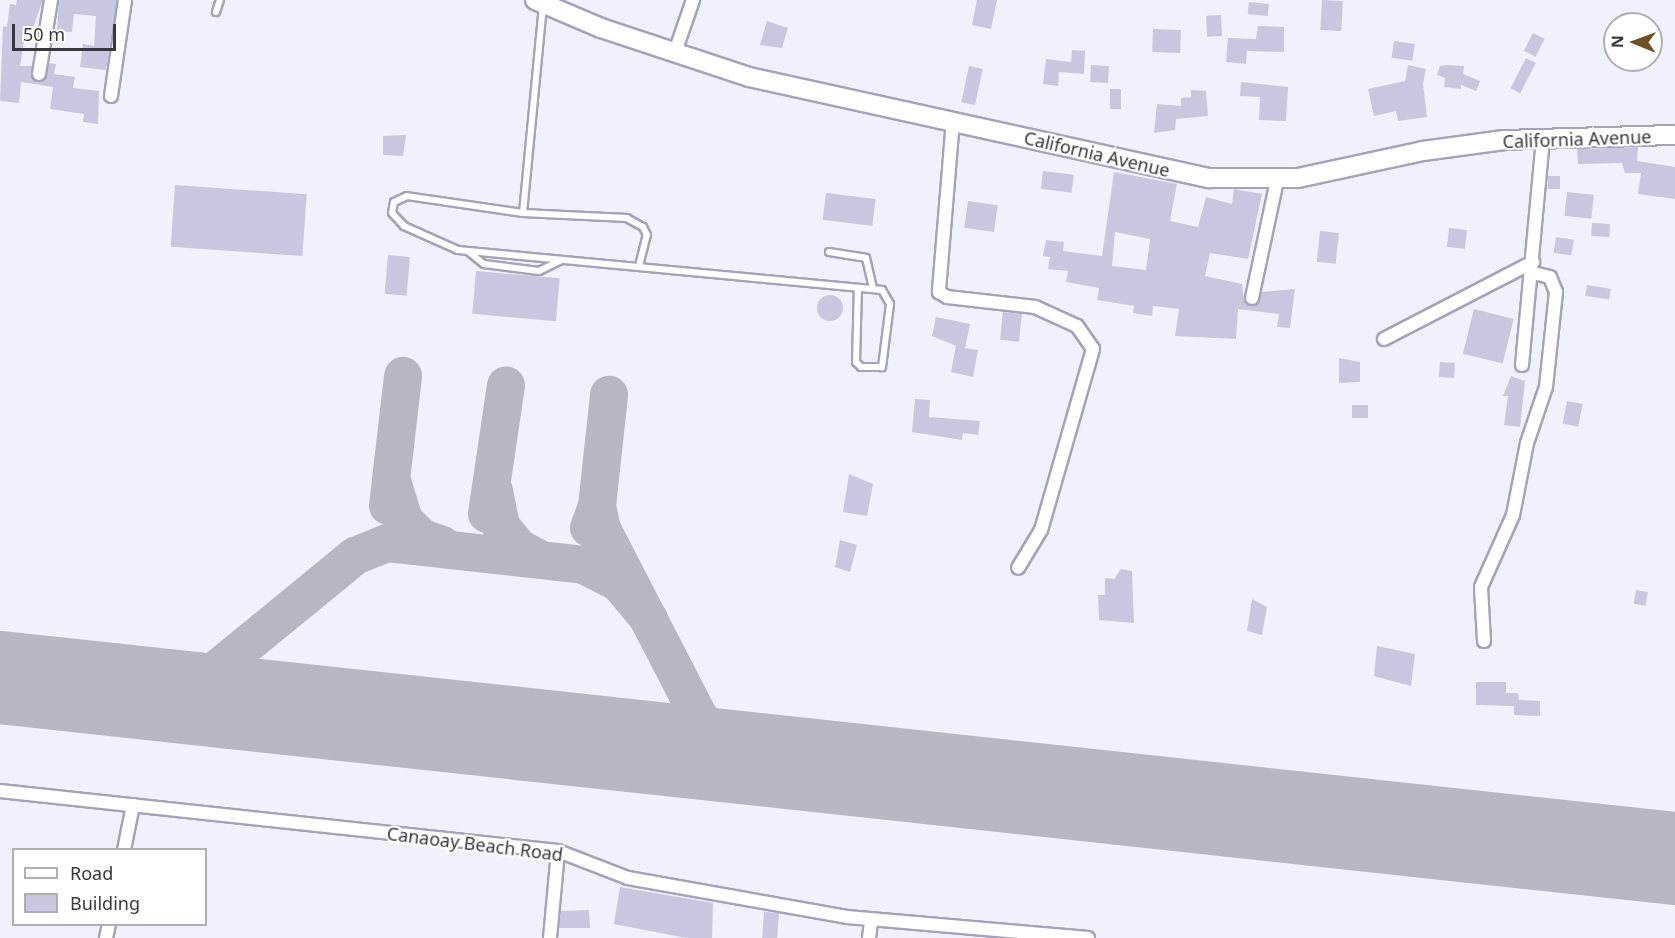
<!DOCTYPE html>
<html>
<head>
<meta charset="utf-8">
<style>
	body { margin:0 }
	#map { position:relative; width:1675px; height:938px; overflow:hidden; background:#f0f0ff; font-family:"Noto Sans",sans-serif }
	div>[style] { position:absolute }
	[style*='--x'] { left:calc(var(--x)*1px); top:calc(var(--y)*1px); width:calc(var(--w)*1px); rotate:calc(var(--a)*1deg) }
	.taxiway>* { height:38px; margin:-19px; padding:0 19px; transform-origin:19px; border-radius:19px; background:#b6b6c4 }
	.runway>* { height:93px; margin:-46.5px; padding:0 46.5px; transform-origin:46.5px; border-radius:46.5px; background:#b6b6c4 }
	.building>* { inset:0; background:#c8c7df; transform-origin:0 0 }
	.round { border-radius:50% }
	.roads { filter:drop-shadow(2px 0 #a4a3ba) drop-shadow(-2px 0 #a4a3ba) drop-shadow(0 2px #a4a3ba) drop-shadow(0 -2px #a4a3ba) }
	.lane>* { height:6px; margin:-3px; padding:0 3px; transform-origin:3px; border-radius:3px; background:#fff }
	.street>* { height:12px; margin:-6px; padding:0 6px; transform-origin:6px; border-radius:6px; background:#fff }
	.secondary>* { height:18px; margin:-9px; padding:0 9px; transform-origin:9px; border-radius:9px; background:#fff }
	span { translate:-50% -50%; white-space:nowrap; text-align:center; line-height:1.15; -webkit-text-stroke:4.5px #fff; paint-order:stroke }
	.street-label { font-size:18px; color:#373740 }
	.legend { position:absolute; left:12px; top:848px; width:195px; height:78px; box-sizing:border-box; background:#fff; border:2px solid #afafb3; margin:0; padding:8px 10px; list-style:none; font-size:18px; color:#373740 }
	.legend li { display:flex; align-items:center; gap:12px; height:30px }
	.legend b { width:30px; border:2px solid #afafb3 }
	.north { position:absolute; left:1603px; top:12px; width:60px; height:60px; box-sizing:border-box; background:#fff; border:2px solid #afafb3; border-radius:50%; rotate:271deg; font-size:16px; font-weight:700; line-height:24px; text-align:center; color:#373740 }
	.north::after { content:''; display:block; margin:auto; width:21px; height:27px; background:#6e5124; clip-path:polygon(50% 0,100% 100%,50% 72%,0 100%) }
	.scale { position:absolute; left:12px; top:24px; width:104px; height:27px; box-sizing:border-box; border:3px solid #373740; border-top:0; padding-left:8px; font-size:18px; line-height:21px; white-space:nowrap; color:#373740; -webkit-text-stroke:4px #fff; paint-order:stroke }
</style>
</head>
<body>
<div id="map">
	<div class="taxiway">
		<i style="--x:392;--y:481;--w:41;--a:72.9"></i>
		<i style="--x:404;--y:520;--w:25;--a:45"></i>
		<i style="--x:422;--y:538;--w:21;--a:19"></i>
		<i style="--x:494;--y:491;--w:36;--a:79"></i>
		<i style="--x:501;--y:526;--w:28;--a:51"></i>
		<i style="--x:519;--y:548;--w:24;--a:28"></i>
		<i style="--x:388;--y:506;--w:131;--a:-83.4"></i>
		<i style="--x:597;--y:506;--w:24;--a:78"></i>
		<i style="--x:602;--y:529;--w:212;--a:62.7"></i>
		<i style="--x:699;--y:717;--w:38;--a:49"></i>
		<i style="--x:724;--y:746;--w:31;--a:22"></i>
		<i style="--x:487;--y:514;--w:130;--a:-81.6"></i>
		<i style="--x:589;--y:528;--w:23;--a:-70"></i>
		<i style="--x:597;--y:506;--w:112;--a:-83.8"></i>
		<i style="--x:217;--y:670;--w:17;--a:115"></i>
		<i style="--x:210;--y:685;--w:11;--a:63"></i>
		<i style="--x:215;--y:695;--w:34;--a:14"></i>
		<i style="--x:133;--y:691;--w:48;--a:0"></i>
		<i style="--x:181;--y:691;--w:28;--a:-27"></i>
		<i style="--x:206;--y:678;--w:193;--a:-39.3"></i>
		<i style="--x:355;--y:556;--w:35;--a:-22"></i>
		<i style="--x:388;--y:543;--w:197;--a:6.4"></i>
		<i style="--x:584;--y:565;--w:39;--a:27"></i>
		<i style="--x:619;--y:583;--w:47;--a:50.2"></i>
		<i style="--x:666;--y:749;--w:33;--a:-12"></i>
		<i style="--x:698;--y:742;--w:25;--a:-88"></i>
	</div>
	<div class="runway">
		<i style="--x:0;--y:677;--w:1685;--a:6.17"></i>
	</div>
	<div class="building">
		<i style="clip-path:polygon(17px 0,43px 0,33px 28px,26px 28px,20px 66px,32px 66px,32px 77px,38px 82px,46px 79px,49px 63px,56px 64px,54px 74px,75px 77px,73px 88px,99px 91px,98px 124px,83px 122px,84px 114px,50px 109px,53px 87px,21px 82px,19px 103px,0 101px,3px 26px,7px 27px,10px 4px,16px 5px)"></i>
		<i style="clip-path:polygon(59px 0,117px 0,106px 70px,80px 67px,83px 44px,94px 46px,96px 16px,74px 14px,72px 32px,57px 31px)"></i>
		<i style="clip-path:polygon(977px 0,997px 0,991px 29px,972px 25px)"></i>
		<i style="left:1322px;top:0;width:21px;height:30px;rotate:3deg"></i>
		<i style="left:1249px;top:2px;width:20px;height:12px;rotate:6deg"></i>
		<i style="left:1221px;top:15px;width:21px;height:15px;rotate:87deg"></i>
		<i style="clip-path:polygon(767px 21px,788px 28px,782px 48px,760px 45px)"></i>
		<i style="clip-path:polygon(1258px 26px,1284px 27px,1284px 52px,1247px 51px,1246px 64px,1226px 62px,1228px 38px,1256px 39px)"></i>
		<i style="left:1153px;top:29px;width:28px;height:23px;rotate:2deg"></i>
		<i style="left:1533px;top:33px;width:13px;height:20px;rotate:27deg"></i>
		<i style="left:1394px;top:41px;width:21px;height:17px;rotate:8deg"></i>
		<i style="clip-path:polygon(1072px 50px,1085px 51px,1084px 74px,1059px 72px,1058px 86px,1043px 84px,1046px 59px,1071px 62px)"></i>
		<i style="left:1526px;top:58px;width:11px;height:34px;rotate:27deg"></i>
		<i style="left:1091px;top:65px;width:18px;height:17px;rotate:3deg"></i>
		<i style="clip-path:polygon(1408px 65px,1426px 69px,1423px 84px,1427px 117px,1398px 121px,1396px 111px,1374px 116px,1368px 89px,1405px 81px)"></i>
		<i style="clip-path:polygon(1447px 65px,1464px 66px,1463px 74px,1480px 81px,1476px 91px,1461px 85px,1461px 89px,1444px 87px,1445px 78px,1437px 75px,1440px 66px)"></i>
		<i style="left:969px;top:66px;width:14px;height:37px;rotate:12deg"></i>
		<i style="clip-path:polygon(1241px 82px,1288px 87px,1286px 121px,1259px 120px,1260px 97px,1240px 96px)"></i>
		<i style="left:1110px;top:89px;width:11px;height:20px"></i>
		<i style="clip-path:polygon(1191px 90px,1206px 91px,1208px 116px,1176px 119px,1175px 130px,1154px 133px,1157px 104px,1181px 106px,1181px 98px,1191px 97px)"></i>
		<i style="clip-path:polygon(406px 135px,403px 156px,383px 155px,383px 136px)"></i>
		<i style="clip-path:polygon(1638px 147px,1637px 161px,1675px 167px,1675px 199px,1638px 194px,1641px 173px,1625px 173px,1622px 163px,1578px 164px,1577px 149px)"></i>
		<i style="left:1043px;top:171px;width:31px;height:18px;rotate:7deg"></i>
		<i style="clip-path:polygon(evenodd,1114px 172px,1177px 184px,1170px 221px,1198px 227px,1206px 197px,1232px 204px,1234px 189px,1262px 194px,1248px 259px,1210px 253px,1205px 276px,1242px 284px,1244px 301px,1251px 306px,1258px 303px,1262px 292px,1295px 289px,1290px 328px,1277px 327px,1279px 314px,1238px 309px,1236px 339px,1175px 336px,1179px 309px,1153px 306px,1152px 316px,1133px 313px,1134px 306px,1097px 300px,1099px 288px,1066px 282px,1068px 271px,1048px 269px,1050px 257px,1043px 256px,1046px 240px,1064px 242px,1063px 251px,1102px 256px,1114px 172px,1115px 232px,1150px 239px,1146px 270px,1112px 266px,1115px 232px)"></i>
		<i style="left:1548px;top:176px;width:12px;height:13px"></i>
		<i style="left:175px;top:185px;width:132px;height:62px;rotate:4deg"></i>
		<i style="left:1567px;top:192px;width:27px;height:24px;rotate:6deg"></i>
		<i style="left:826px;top:193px;width:50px;height:27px;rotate:7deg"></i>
		<i style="left:968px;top:201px;width:30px;height:27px;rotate:8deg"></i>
		<i style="left:1592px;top:223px;width:18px;height:13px;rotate:3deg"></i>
		<i style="left:1449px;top:228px;width:18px;height:19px;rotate:6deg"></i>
		<i style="left:1320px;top:231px;width:19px;height:31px;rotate:6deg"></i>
		<i style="left:1556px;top:237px;width:18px;height:16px;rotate:9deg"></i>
		<i style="left:388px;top:255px;width:22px;height:39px;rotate:5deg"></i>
		<i style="left:476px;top:271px;width:84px;height:43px;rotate:5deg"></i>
		<i style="left:1587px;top:285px;width:24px;height:11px;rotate:9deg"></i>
		<i class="round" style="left:817px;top:295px;width:26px;height:26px"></i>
		<i style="left:1474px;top:309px;width:41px;height:46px;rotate:14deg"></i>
		<i style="left:1003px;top:312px;width:19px;height:28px;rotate:6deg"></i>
		<i style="clip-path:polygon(936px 317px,970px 324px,965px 348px,978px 350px,973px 377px,951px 372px,956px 346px,932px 336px)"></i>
		<i style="clip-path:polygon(1339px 358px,1360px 362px,1360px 382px,1339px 383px)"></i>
		<i style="left:1440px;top:362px;width:15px;height:15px;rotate:4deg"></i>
		<i style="clip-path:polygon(1511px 376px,1525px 381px,1520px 427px,1504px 425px,1508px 396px,1503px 396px)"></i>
		<i style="clip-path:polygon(915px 399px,930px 400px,929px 417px,980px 421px,978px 435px,963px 433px,962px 440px,912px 432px)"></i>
		<i style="left:1567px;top:401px;width:16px;height:23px;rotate:11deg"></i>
		<i style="left:1352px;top:405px;width:16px;height:13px"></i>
		<i style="clip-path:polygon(849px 474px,873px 484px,867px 516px,843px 512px)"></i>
		<i style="clip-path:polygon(840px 540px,857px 545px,850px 572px,835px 567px)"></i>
		<i style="clip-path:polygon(1121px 569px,1132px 571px,1134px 623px,1099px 620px,1098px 595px,1105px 595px,1105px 578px,1114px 579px)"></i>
		<i style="left:1636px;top:590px;width:12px;height:14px;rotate:9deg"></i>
		<i style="clip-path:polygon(1252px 599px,1267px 607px,1262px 635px,1247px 631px)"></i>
		<i style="clip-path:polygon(1377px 646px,1415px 654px,1411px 686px,1374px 676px)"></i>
		<i style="clip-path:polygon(1476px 682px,1506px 682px,1506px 693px,1518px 693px,1519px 700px,1540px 701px,1540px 716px,1514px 715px,1514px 706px,1476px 705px)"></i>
		<i style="clip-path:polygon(620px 887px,713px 903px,712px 938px,686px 938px,614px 924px)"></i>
		<i style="clip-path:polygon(589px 910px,590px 928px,559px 928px,561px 911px)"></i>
		<i style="left:764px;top:912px;width:15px;height:26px;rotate:4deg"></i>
	</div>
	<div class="roads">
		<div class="lane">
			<i style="--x:216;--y:12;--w:13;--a:-72"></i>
			<i style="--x:523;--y:213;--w:210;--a:-84.5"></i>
			<i style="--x:469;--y:252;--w:19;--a:39"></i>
			<i style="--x:484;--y:264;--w:55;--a:7.3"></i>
			<i style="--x:539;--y:271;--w:25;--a:-26"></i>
			<i style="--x:829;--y:252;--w:37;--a:9"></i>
			<i style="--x:866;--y:258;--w:32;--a:77"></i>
			<i style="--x:639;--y:266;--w:32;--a:-76"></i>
			<i style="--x:647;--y:235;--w:9;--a:-117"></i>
			<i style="--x:643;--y:227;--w:18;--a:-151"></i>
			<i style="--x:627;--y:218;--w:104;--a:-177.2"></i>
			<i style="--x:523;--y:213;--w:117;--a:-171.7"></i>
			<i style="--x:407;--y:196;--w:14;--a:155"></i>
			<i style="--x:394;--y:202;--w:11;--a:100"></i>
			<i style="--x:392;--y:213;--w:18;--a:47"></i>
			<i style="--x:404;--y:226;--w:59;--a:24"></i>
			<i style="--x:458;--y:250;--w:426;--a:5.4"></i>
			<i style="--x:882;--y:290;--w:16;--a:60"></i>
			<i style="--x:890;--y:304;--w:64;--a:97.2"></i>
			<i style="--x:882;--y:367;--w:21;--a:180"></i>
			<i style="--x:861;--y:367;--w:7;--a:-135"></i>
			<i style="--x:856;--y:362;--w:74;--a:-88.5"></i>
		</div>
		<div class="street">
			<i style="--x:675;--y:52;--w:55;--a:-70.9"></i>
			<i style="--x:39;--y:74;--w:75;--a:-80.8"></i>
			<i style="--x:111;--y:96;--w:97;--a:-81.7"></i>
			<i style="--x:953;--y:120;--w:173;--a:94.7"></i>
			<i style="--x:939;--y:292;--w:9;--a:32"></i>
			<i style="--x:947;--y:297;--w:89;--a:6.5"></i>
			<i style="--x:1035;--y:307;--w:46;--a:24.3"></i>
			<i style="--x:1077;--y:326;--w:28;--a:55"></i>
			<i style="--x:1093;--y:349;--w:188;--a:106"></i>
			<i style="--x:1041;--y:530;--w:44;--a:121.2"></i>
			<i style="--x:1252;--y:298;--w:121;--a:-78"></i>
			<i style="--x:1384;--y:339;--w:168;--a:-27.3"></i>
			<i style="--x:1522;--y:365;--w:227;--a:-84.7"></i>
			<i style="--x:1484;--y:641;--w:54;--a:-93.2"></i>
			<i style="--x:1481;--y:587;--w:79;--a:-66"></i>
			<i style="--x:1513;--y:515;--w:73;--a:-79"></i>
			<i style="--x:1527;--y:443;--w:59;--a:-71.3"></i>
			<i style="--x:1546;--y:387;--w:96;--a:-84"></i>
			<i style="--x:1556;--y:292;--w:16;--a:-112"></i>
			<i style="--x:1550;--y:277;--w:18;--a:-167"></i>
			<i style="--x:0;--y:791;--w:561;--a:6.14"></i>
			<i style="--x:558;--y:851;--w:75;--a:21.1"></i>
			<i style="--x:628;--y:878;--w:222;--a:10.1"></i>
			<i style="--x:847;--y:917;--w:242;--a:5"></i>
			<i style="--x:124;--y:850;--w:46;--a:-78.7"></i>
			<i style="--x:106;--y:938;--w:14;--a:-78"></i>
			<i style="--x:550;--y:938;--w:87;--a:-84.7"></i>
			<i style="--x:869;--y:938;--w:17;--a:-83"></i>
		</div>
		<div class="secondary">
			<i style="--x:535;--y:0;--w:72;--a:23"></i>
			<i style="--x:601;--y:28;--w:156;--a:18.3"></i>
			<i style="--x:749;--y:77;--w:472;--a:12.4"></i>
			<i style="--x:1210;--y:178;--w:88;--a:0"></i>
			<i style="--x:1298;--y:178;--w:128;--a:-12.2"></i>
			<i style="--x:1423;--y:151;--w:82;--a:-7.7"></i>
			<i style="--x:1504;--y:140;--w:171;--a:-1.7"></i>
		</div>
	</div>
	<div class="street-label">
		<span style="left:1577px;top:139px;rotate:-2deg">California Avenue</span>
		<span style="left:1097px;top:154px;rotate:13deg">California Avenue</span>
		<span style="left:475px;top:844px;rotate:7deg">Canaoay Beach Road</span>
	</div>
	<ul class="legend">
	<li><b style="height:8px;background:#fff"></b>Road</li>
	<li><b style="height:16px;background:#c8c7df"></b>Building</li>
	</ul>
	<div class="north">N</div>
	<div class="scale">50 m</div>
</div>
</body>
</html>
